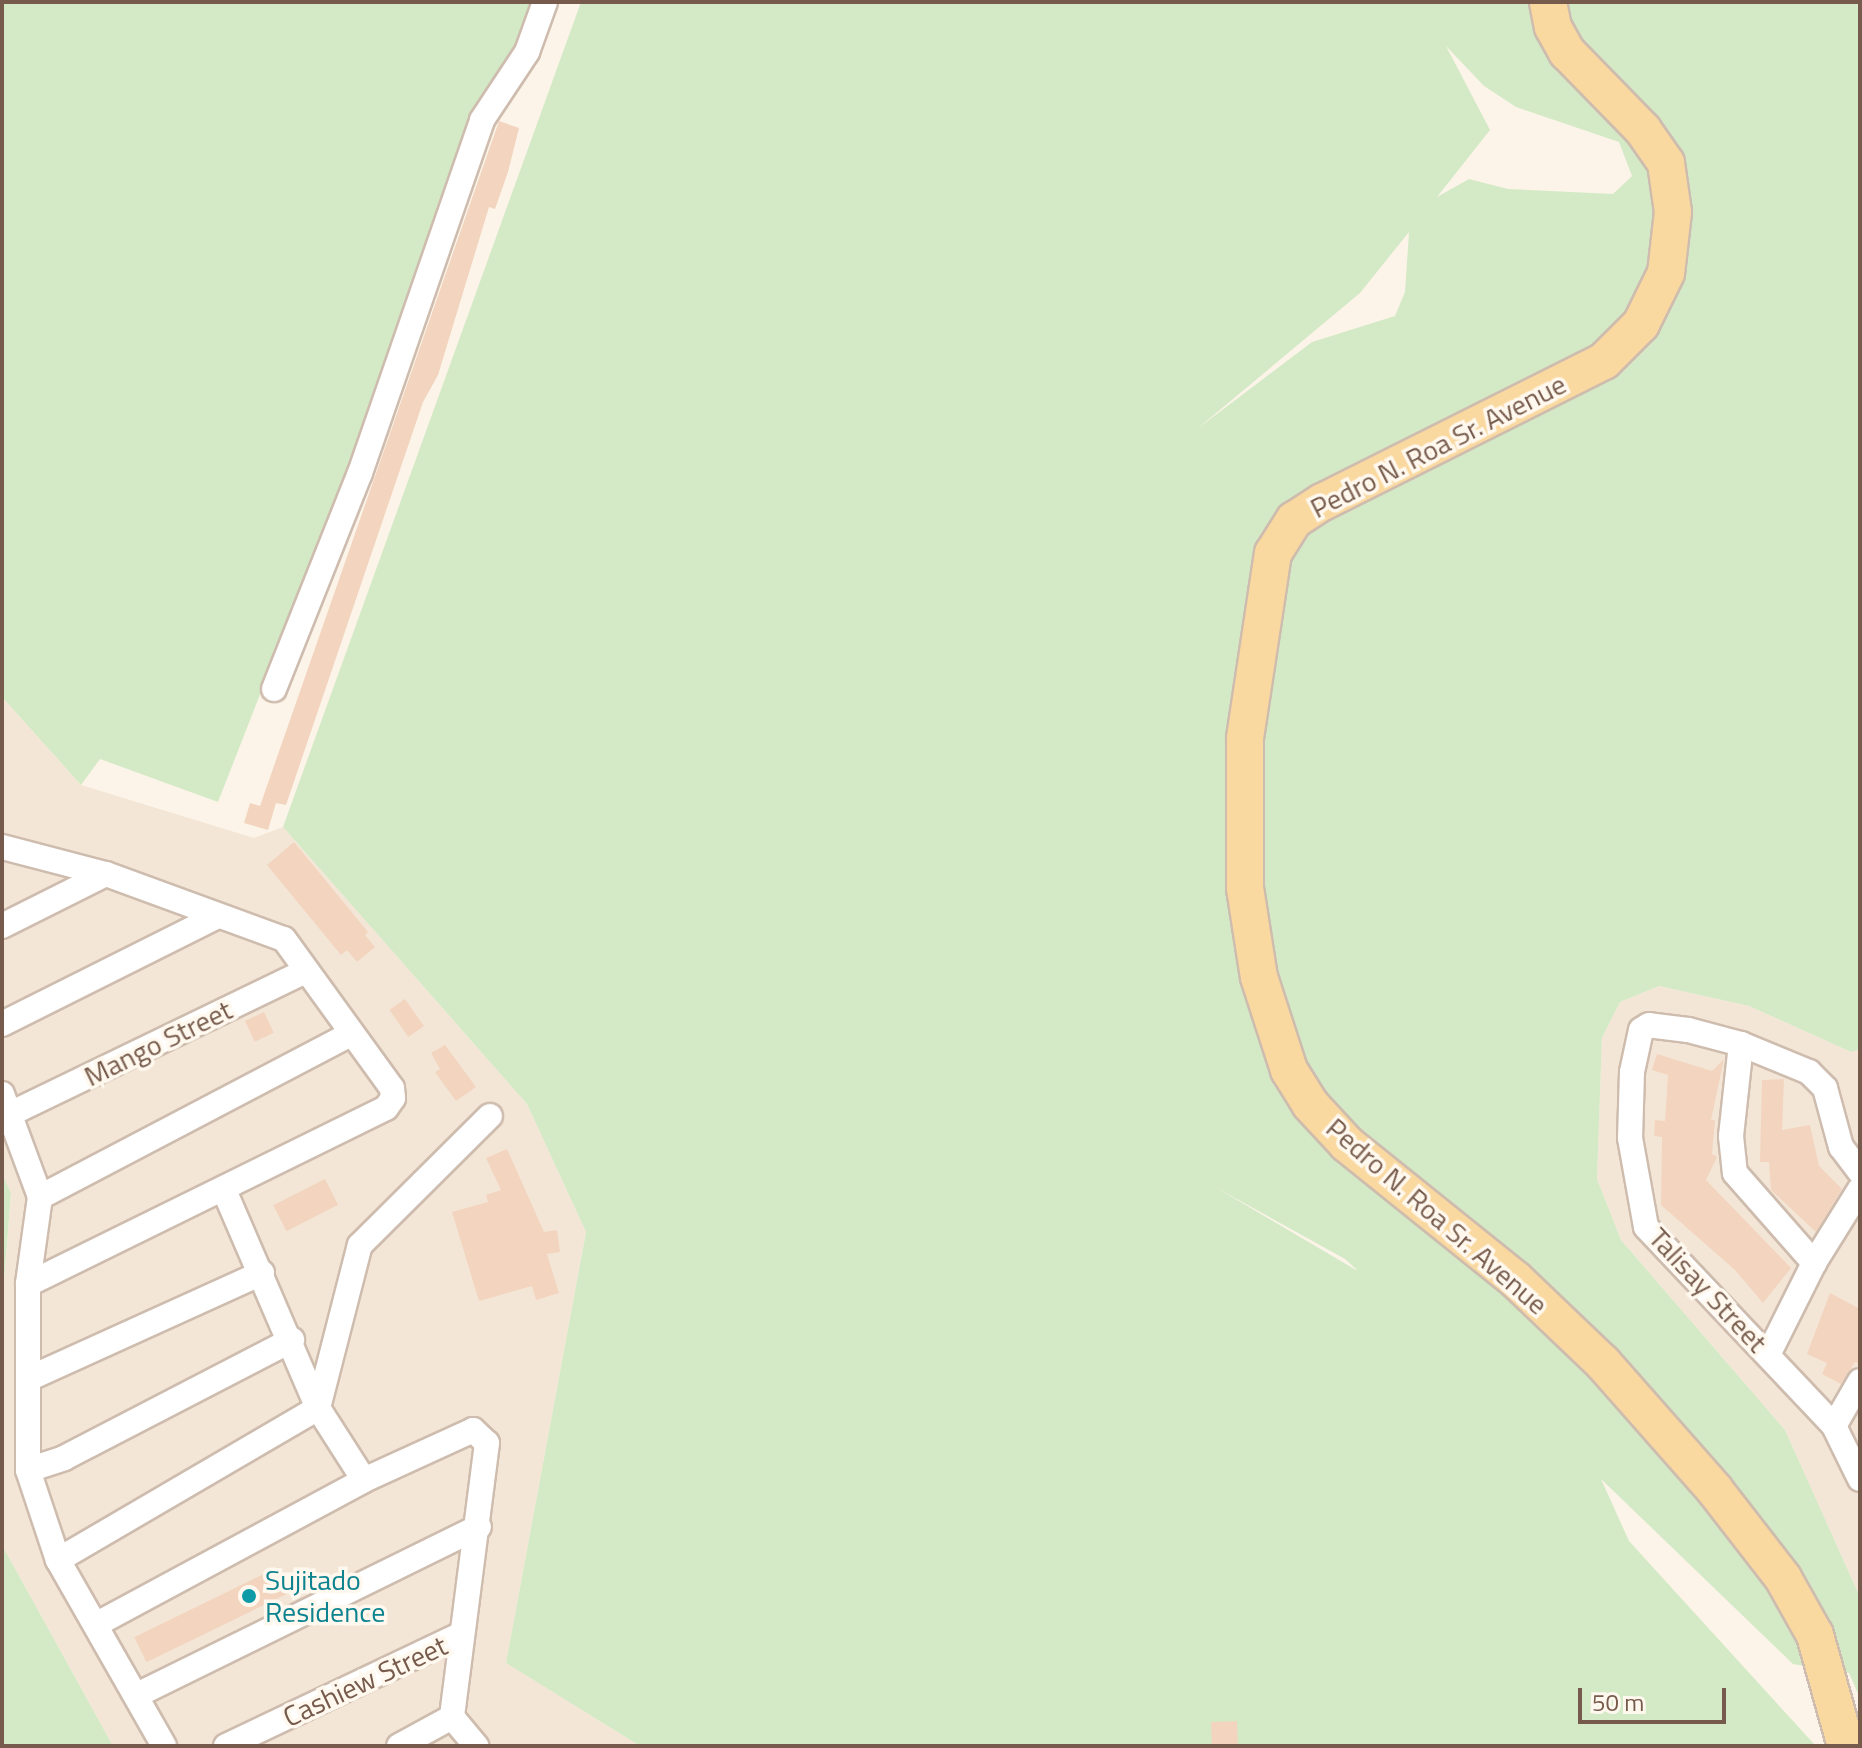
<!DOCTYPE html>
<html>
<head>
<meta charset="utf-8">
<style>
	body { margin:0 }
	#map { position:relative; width:1862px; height:1748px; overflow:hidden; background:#fcf4e8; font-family:"Titillium Web",sans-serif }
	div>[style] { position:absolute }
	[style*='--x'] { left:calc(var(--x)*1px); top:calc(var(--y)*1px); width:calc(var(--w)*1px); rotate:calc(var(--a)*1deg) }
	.residential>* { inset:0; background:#f4e6d6 }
	.green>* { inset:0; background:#d4eac6 }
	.building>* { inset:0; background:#f2d4bf; transform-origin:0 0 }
	.roads { filter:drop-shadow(2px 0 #cebcae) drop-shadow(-2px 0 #cebcae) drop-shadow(0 2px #cebcae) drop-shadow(0 -2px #cebcae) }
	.minor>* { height:24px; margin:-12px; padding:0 12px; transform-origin:12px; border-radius:12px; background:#fff }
	.primary>* { height:36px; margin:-18px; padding:0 18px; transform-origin:18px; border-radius:18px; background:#fad9a1 }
	.dots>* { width:22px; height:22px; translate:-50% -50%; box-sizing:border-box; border:4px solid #fff8ee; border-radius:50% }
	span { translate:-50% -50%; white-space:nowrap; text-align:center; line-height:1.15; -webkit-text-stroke:7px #fff8ee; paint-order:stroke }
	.street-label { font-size:28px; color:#765b4c }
	.culture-label { font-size:28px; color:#0d838f }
	.left { translate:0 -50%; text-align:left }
	.frame { position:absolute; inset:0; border:4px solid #765b4c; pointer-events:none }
	.scale { position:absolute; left:1578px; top:1688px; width:148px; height:36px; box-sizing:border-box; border:4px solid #765b4c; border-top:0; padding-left:10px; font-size:24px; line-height:28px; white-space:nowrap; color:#765b4c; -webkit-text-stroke:6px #fff8ee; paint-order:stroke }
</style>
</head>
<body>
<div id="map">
	<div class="residential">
		<i style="clip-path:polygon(2px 697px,81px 785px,254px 838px,283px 827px,527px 1104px,586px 1232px,506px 1663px,640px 1746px,113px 1746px,2px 1545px,2px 1307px,11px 1194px,2px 1174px)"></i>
		<i style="clip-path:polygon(1659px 986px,1749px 1006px,1851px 1052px,1860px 1049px,1860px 1597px,1785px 1430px,1621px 1240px,1597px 1179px,1602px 1038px,1620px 1002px)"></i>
	</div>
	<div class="green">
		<i style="clip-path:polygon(2px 2px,541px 2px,491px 103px,218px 802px,100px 759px,81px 785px,2px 697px)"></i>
		<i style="clip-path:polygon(evenodd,581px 2px,1860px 2px,1860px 1049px,1851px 1052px,1749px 1006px,1659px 986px,1620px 1002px,1602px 1038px,1597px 1179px,1621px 1240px,1785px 1430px,1860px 1597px,1860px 1698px,1849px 1673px,1793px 1664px,1601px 1479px,1629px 1541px,1814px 1744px,640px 1746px,506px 1663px,586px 1232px,527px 1104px,283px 827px,581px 2px,1446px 46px,1484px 86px,1516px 107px,1619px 142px,1632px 176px,1613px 194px,1508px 189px,1469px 179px,1437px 197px,1490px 130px,1446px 46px,581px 2px,1409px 232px,1405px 292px,1395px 316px,1312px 342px,1197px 429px,1360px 293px,1409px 232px,581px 2px,1217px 1188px,1345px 1259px,1357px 1270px,1356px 1270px,1217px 1188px)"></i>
		<i style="clip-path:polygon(2px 1174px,11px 1193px,2px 1307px)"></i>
		<i style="clip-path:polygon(2px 1545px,113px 1746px,2px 1746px)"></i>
	</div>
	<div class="building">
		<i style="clip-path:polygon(499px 121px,519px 128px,508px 172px,495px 209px,489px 207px,438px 375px,423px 402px,286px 805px,276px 803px,268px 830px,244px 823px,250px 803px,260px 806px)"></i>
		<i style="clip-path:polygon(294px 842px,368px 932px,365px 935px,375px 947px,357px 962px,347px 950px,341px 955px,267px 865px)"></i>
		<i style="left:405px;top:999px;width:33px;height:19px;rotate:55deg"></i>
		<i style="left:264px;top:1012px;width:23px;height:21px;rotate:65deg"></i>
		<i style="clip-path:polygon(445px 1045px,476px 1087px,456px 1101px,435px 1072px,440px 1069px,431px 1053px)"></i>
		<i style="clip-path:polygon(1657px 1054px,1712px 1071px,1724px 1059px,1711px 1120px,1715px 1120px,1712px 1154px,1717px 1157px,1706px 1180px,1791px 1268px,1763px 1303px,1735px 1270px,1661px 1205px,1662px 1137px,1654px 1136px,1655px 1120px,1665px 1121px,1668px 1075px,1652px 1070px)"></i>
		<i style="clip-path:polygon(1784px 1079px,1782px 1130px,1810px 1125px,1819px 1166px,1842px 1189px,1816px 1232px,1771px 1190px,1769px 1162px,1760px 1162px,1762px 1080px)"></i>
		<i style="clip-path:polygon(507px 1149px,544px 1232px,557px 1230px,560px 1252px,547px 1254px,559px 1293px,536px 1300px,532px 1286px,479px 1301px,452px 1212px,488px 1202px,486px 1195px,501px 1190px,486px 1158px)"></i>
		<i style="left:325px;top:1179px;width:29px;height:58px;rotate:63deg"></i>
		<i style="clip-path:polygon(1830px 1293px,1860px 1309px,1860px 1364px,1855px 1362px,1841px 1384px,1822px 1374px,1827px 1363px,1807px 1354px)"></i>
		<i style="left:278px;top:1567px;width:28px;height:160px;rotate:64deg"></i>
		<i style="left:1237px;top:1721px;width:25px;height:26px;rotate:88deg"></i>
	</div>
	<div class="roads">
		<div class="minor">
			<i style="--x:274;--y:689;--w:232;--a:-68.3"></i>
			<i style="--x:360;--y:473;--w:373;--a:-70.9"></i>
			<i style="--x:482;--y:120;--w:82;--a:-56.5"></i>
			<i style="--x:527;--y:52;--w:53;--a:-70.2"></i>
			<i style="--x:2;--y:847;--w:107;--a:14.6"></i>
			<i style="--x:106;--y:874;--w:189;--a:20.1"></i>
			<i style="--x:284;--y:939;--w:184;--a:54.1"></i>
			<i style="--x:392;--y:1088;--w:10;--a:84"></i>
			<i style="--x:393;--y:1098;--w:12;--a:125"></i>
			<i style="--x:386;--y:1108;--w:399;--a:153.8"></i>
			<i style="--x:2;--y:926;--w:116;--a:-26.6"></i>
			<i style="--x:2;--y:1024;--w:239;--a:-26.6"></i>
			<i style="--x:1741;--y:1044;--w:93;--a:96.2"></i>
			<i style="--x:1731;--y:1136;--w:37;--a:84"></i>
			<i style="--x:1735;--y:1173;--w:120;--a:48.7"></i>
			<i style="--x:2;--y:1094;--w:110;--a:69.7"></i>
			<i style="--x:40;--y:1197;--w:88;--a:97.9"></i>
			<i style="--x:28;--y:1284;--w:186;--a:90"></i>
			<i style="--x:28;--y:1470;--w:95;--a:71.6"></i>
			<i style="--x:58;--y:1560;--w:214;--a:60.3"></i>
			<i style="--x:10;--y:1114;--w:329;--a:-25.8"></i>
			<i style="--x:1860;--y:1172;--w:31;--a:-127"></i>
			<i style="--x:1841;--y:1147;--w:61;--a:-105.2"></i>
			<i style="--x:1825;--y:1088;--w:23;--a:-135"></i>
			<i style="--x:1809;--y:1072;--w:74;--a:-157.6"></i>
			<i style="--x:1741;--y:1044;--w:55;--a:-165.2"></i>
			<i style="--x:1688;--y:1030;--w:39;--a:-173"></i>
			<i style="--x:1649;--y:1025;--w:9;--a:148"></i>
			<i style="--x:1641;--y:1030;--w:43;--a:102.1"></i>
			<i style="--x:1632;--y:1072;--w:66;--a:91.7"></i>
			<i style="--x:1630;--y:1138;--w:90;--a:79.8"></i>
			<i style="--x:1646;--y:1227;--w:274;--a:46.6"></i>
			<i style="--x:1834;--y:1426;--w:59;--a:63.9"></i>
			<i style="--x:224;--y:1190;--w:237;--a:66.7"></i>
			<i style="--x:318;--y:1408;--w:85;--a:57.4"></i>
			<i style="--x:40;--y:1197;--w:351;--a:-27.7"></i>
			<i style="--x:1768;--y:1355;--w:103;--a:-63.4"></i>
			<i style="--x:1814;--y:1263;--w:87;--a:-58.1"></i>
			<i style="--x:28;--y:1379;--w:257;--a:-24.4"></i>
			<i style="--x:1834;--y:1426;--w:52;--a:-60"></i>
			<i style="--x:28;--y:1470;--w:38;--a:-18"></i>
			<i style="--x:64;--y:1458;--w:257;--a:-27.4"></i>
			<i style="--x:58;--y:1560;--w:301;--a:-30.3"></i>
			<i style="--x:318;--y:1408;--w:168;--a:-75.6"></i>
			<i style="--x:360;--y:1245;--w:183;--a:-44.8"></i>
			<i style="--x:97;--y:1624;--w:303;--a:-28.3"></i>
			<i style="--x:364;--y:1480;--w:120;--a:-24.6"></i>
			<i style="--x:473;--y:1430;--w:19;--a:43"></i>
			<i style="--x:487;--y:1443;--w:276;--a:97.3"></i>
			<i style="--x:452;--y:1717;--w:38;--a:50"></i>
			<i style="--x:137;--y:1695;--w:381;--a:-26.2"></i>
			<i style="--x:226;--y:1746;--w:259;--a:-25.4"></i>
			<i style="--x:399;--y:1746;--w:60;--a:-28.7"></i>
		</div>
		<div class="primary">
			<i style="--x:1548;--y:2;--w:25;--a:79"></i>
			<i style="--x:1553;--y:27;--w:29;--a:61"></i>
			<i style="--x:1567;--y:52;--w:109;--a:45.7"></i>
			<i style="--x:1643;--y:130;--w:40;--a:55.1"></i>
			<i style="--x:1666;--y:163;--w:49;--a:81.9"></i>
			<i style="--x:1673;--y:212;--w:61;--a:96.5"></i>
			<i style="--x:1666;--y:273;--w:57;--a:116.1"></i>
			<i style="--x:1641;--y:324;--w:52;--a:135"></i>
			<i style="--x:1604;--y:361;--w:315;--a:153.4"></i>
			<i style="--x:1322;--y:502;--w:33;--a:147"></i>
			<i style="--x:1294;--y:520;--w:39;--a:122"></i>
			<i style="--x:1273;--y:553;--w:188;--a:98.6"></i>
			<i style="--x:1245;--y:739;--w:149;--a:90"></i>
			<i style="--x:1245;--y:888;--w:90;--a:81.1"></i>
			<i style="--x:1259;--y:977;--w:98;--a:72.1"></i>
			<i style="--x:1289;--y:1070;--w:40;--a:58"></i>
			<i style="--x:1310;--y:1104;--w:54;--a:47.2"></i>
			<i style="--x:1347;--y:1144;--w:217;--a:38.8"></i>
			<i style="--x:1516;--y:1280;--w:120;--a:43.7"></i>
			<i style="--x:1603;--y:1363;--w:168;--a:48.6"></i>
			<i style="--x:1714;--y:1489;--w:113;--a:52.2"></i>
			<i style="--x:1783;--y:1578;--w:65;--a:60.7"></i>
			<i style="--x:1815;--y:1635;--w:115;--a:74.4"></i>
		</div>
	</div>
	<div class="dots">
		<i style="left:249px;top:1596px;background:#0f9aa8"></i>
	</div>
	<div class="street-label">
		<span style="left:1438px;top:446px;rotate:-27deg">Pedro N. Roa Sr. Avenue</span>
		<span style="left:158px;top:1043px;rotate:-26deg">Mango Street</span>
		<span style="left:1437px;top:1216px;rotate:41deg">Pedro N. Roa Sr. Avenue</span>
		<span style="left:1708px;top:1290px;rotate:47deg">Talisay Street</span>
		<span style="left:365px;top:1681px;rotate:-25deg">Cashiew Street</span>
	</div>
	<div class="culture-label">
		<span class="left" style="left:265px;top:1596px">Sujitado<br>Residence</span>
	</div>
	<div class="frame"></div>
	<div class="scale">50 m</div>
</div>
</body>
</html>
